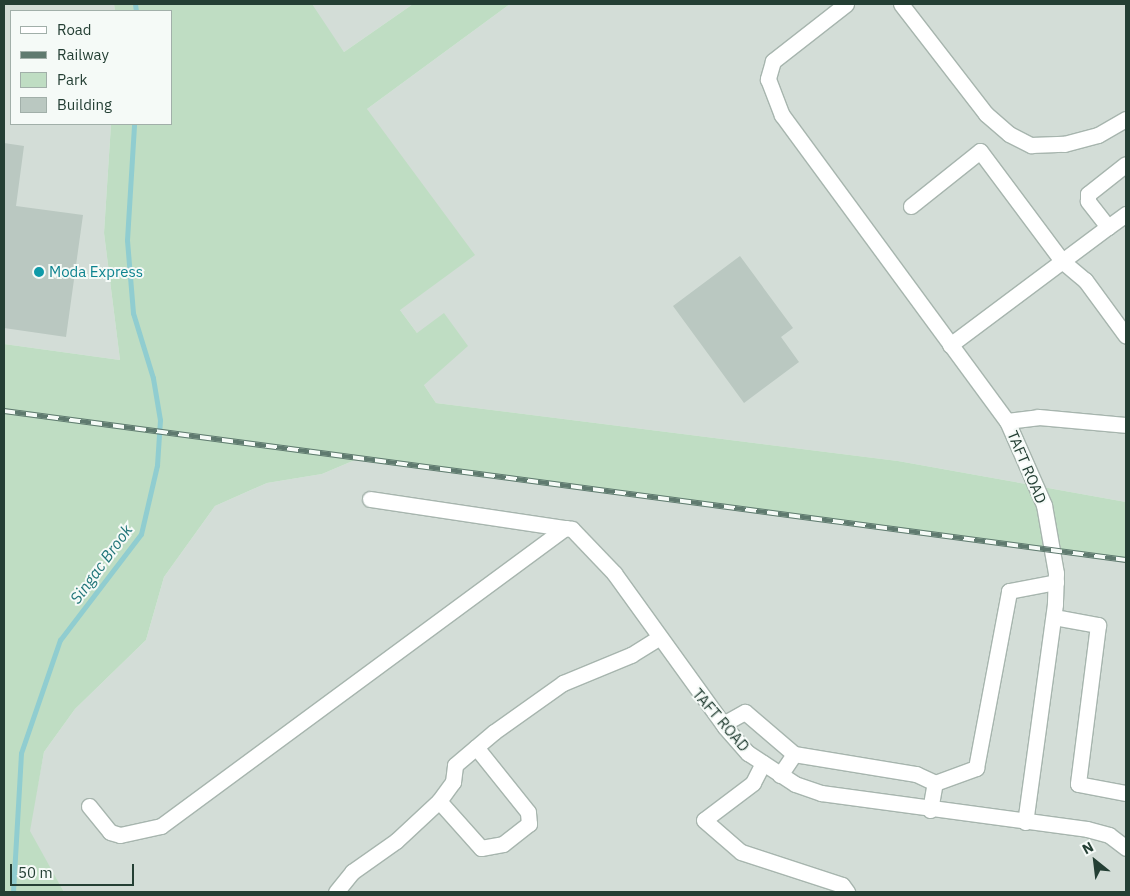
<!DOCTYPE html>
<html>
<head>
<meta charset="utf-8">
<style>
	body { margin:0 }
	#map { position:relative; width:1130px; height:896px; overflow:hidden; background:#e5ede8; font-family:"IBM Plex Sans",sans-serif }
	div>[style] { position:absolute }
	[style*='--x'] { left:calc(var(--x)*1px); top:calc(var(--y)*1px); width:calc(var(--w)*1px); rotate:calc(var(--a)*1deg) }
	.built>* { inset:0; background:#d3ddd7 }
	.green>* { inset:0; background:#bfddc3 }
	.stream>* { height:5px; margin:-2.5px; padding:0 2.5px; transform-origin:2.5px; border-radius:2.5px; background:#90cdd0 }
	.building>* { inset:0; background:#bac8c1 }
	.roads { filter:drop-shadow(1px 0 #a7b5ae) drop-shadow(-1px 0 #a7b5ae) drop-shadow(0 1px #a7b5ae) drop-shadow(0 -1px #a7b5ae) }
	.minor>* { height:15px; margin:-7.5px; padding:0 7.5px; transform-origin:7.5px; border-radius:7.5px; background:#fff }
	.rail>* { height:5.5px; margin-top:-2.75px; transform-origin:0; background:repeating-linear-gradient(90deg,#f5faf7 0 11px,#5f7a6f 0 22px); box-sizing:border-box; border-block:1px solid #5f7a6f }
	.dots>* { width:14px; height:14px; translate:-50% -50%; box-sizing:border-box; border:2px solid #f5faf7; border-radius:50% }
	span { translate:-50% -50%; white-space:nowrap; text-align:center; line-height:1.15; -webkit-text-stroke:4px #f5faf7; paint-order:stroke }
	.culture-label { font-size:15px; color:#0d838f }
	.left { translate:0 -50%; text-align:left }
	.street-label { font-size:15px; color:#243f34 }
	.water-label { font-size:16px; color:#217579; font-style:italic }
	.frame { position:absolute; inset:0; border:5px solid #243f34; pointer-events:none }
	.legend { position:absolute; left:10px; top:10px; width:162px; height:115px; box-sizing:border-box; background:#f5faf7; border:1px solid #a1afa9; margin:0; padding:6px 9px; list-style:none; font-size:15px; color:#243f34 }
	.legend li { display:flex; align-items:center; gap:10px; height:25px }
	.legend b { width:25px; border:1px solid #a1afa9 }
	.north { position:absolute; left:1070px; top:836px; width:50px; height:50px; -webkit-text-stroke:4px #f5faf7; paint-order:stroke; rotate:331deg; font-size:14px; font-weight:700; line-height:20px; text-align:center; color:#243f34 }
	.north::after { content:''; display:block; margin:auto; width:18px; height:22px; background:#243f34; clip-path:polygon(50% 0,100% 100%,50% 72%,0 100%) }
	.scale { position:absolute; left:10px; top:864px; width:124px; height:22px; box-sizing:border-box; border:2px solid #243f34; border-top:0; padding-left:6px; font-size:15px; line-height:18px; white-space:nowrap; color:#243f34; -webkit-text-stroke:4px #f5faf7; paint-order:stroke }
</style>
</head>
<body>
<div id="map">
	<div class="built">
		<i style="clip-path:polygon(4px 4px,114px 4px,115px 11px,11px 11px,11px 124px,111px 124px,104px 233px,120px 360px,4px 344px)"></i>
		<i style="clip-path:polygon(310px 4px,413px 4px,344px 52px)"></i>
		<i style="clip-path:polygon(510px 4px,1126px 4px,1126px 502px,898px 461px,436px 403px,424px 385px,417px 333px,400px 310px,367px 109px)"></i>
		<i style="clip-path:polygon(355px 460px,1126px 562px,1126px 892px,64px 892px,29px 831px,44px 752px,75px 709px,146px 640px,164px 577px,215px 506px,267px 483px,322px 474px)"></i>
	</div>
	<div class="green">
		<i style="clip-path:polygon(114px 4px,312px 4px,344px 52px,413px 4px,510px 4px,367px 109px,475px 255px,400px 310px,417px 333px,444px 313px,468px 346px,424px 385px,436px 403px,898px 461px,1126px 502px,1126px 562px,355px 460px,322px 474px,267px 483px,215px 506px,164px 577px,146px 640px,75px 709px,44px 752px,30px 831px,64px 892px,4px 892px,4px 344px,120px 360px,104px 233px,111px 124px,171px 124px,171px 11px,115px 11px)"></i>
	</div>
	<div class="stream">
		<i style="--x:135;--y:4;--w:7;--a:82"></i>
		<i style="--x:13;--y:892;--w:139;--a:-86.7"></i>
		<i style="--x:21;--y:753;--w:120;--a:-71"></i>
		<i style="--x:60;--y:640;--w:133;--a:-52.6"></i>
		<i style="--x:141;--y:534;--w:71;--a:-76.9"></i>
		<i style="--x:157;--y:465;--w:45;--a:-86.2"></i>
		<i style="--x:160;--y:420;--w:43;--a:-99.5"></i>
		<i style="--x:153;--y:378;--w:68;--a:-107.1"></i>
		<i style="--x:133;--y:313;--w:73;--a:-94.7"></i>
		<i style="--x:127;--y:240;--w:116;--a:-86.5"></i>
	</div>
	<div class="building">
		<i style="clip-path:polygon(4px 143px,24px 146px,16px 206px,83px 215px,66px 337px,4px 328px)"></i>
		<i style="clip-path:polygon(740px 256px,793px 328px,781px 337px,799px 362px,744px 403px,673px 306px)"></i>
	</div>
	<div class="roads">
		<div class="minor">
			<i style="--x:846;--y:4;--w:93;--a:142"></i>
			<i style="--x:773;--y:61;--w:19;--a:106"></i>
			<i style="--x:768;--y:79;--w:39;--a:69"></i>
			<i style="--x:782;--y:115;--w:380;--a:53.7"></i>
			<i style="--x:1007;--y:421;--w:92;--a:66.2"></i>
			<i style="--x:1044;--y:505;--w:69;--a:80"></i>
			<i style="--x:1056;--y:573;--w:31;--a:92"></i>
			<i style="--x:1055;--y:604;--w:220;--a:97.8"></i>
			<i style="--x:901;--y:4;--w:139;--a:52.3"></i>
			<i style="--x:986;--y:114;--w:30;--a:41"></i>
			<i style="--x:1009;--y:134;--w:25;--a:27"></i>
			<i style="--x:1031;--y:145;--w:33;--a:-2"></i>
			<i style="--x:1064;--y:144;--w:35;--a:-15"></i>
			<i style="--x:1098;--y:135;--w:32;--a:-30"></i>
			<i style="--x:911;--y:206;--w:88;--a:-38.6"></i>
			<i style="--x:980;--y:151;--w:137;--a:53.3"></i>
			<i style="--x:1062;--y:261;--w:30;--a:40"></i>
			<i style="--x:1085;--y:280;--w:69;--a:53.8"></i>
			<i style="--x:1108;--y:227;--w:22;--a:-36"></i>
			<i style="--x:950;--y:345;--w:197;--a:-36.8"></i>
			<i style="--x:1108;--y:227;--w:33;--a:-128"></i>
			<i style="--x:1088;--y:201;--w:7;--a:-90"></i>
			<i style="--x:1088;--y:194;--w:48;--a:-38.3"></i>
			<i style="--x:1007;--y:421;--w:31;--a:-7"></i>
			<i style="--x:1038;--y:417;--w:88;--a:5.2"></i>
			<i style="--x:370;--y:499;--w:197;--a:8.5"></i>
			<i style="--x:1054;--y:617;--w:45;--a:10.3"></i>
			<i style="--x:1098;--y:625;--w:160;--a:97.2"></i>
			<i style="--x:1078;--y:784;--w:49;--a:10.6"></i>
			<i style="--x:723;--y:724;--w:25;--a:-29"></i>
			<i style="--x:745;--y:712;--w:65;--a:40.6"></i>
			<i style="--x:763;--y:763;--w:22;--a:117"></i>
			<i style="--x:753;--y:783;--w:61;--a:142.9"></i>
			<i style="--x:704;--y:820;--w:49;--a:40.9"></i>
			<i style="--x:741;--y:852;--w:106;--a:18.1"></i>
			<i style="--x:842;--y:885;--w:9;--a:54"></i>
			<i style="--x:780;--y:775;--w:25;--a:-56"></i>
			<i style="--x:794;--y:754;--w:124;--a:9.3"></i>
			<i style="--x:916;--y:774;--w:21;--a:25"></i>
			<i style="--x:439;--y:801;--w:63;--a:48.2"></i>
			<i style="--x:481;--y:848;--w:22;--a:-10"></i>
			<i style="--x:503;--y:844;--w:33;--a:-38"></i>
			<i style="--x:529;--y:824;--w:12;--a:-95"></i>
			<i style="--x:528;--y:812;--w:83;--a:-128.7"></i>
			<i style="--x:89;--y:806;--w:33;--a:51"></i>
			<i style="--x:110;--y:832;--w:10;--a:17"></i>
			<i style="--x:120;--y:835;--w:42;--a:-12.4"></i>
			<i style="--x:161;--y:826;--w:502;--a:-36.41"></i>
			<i style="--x:565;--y:528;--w:7;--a:8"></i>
			<i style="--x:572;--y:529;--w:61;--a:46.3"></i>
			<i style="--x:614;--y:573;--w:190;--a:54.2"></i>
			<i style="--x:725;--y:727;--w:35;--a:49"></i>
			<i style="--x:748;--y:753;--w:56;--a:33.4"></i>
			<i style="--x:795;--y:784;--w:28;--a:19"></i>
			<i style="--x:821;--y:793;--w:268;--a:7.7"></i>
			<i style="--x:1087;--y:829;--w:23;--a:15"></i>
			<i style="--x:1109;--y:835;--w:21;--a:37"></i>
			<i style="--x:930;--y:810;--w:27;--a:-80"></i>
			<i style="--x:935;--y:783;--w:44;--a:-20.1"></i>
			<i style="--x:976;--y:768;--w:180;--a:-79.4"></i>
			<i style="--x:1009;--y:591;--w:48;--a:-10.8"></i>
			<i style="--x:336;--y:892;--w:26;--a:-51"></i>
			<i style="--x:352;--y:872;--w:54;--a:-35.2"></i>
			<i style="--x:396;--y:841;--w:59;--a:-42.9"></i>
			<i style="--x:439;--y:801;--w:24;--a:-54"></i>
			<i style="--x:453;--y:782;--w:17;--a:-83"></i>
			<i style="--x:455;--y:765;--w:51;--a:-40.2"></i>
			<i style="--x:494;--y:732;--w:85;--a:-35.4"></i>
			<i style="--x:563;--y:683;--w:74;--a:-22.4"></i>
			<i style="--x:631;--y:655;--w:32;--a:-32"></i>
		</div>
	</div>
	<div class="rail">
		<i style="--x:4;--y:411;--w:1132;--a:7.56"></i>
	</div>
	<div class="dots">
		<i style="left:39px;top:272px;background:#0f9aa8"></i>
	</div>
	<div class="culture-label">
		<span class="left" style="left:49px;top:272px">Moda Express</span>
	</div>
	<div class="street-label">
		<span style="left:1027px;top:467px;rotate:67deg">TAFT ROAD</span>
		<span style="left:721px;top:720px;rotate:49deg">TAFT ROAD</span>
	</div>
	<div class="water-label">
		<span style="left:101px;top:564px;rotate:-54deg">Singac Brook</span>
	</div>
	<div class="frame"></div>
	<ul class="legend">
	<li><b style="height:6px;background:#fff"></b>Road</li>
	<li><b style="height:6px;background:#5f7a6f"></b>Railway</li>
	<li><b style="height:14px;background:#bfddc3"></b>Park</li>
	<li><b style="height:14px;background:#bac8c1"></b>Building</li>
	</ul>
	<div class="north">N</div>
	<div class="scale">50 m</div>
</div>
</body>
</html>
